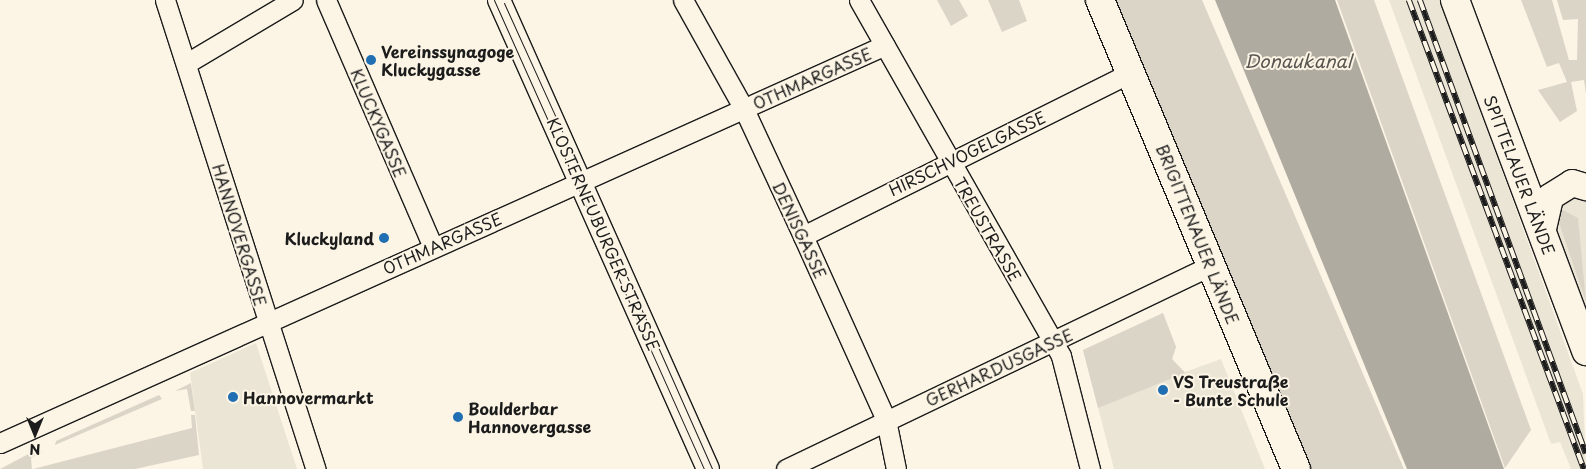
<!DOCTYPE html>
<html>
<head>
<meta charset="utf-8">
<style>
	body { margin:0 }
	#map { position:relative; width:1586px; height:469px; overflow:hidden; background:#fcf5e5; font-family:"Playpen Sans",sans-serif }
	div>[style] { position:absolute }
	[style*='--x'] { left:calc(var(--x)*1px); top:calc(var(--y)*1px); width:calc(var(--w)*1px); rotate:calc(var(--a)*1deg) }
	.built>* { inset:0; background:#ebe5d6 }
	.green>* { inset:0; background:#dbd5c8 }
	.water>* { inset:0; background:#b0aba1 }
	.roads { filter:drop-shadow(1px 0 #1c1c1c) drop-shadow(-1px 0 #1c1c1c) drop-shadow(0 1px #1c1c1c) drop-shadow(0 -1px #1c1c1c) }
	.minor>* { height:19px; margin:-9.5px; padding:0 9.5px; transform-origin:9.5px; border-radius:9.5px; background:#fcf5e5 }
	.tertiary>* { height:22px; margin:-11px; padding:0 11px; transform-origin:11px; border-radius:11px; background:#fcf5e5 }
	.secondary>* { height:26px; margin:-13px; padding:0 13px; transform-origin:13px; border-radius:13px; background:#fcf5e5 }
	.primary>* { height:28px; margin:-14px; padding:0 14px; transform-origin:14px; border-radius:14px; background:#fcf5e5 }
	.tram>* { height:1px; margin:-0.5px; padding:0 0.5px; transform-origin:0.5px; border-radius:0.5px; background:#1c1c1c }
	.rail>* { height:5.5px; margin-top:-2.75px; transform-origin:0; background:repeating-linear-gradient(90deg,#fcf5e5 0 11px,#1c1c1c 0 22px); box-sizing:border-box; border-block:1px solid #1c1c1c }
	.dots>* { width:14px; height:14px; translate:-50% -50%; box-sizing:border-box; border:2px solid #fcf5e5; border-radius:50% }
	span { translate:-50% -50%; white-space:nowrap; text-align:center; line-height:1.15; -webkit-text-stroke:4px #fcf5e5; paint-order:stroke }
	.poi-label { font-size:16px; color:#1c1c1c; font-weight:700 }
	.left { translate:0 -50%; text-align:left }
	.right { translate:-100% -50%; text-align:right }
	.street-label { font-size:16px; color:#1c1c1c }
	.water-label { font-size:18px; color:#575551; font-style:italic }
	.north { position:absolute; left:10px; top:409px; width:50px; height:50px; -webkit-text-stroke:4px #fcf5e5; paint-order:stroke; rotate:180deg; font-size:14px; font-weight:700; line-height:20px; text-align:center; color:#1c1c1c }
	.north::after { content:''; display:block; margin:auto; width:18px; height:22px; background:#1c1c1c; clip-path:polygon(50% 0,100% 100%,50% 72%,0 100%) }
</style>
</head>
<body>
<div id="map">
	<div class="built">
		<i style="clip-path:polygon(1389px 0,1440px 0,1583px 394px,1586px 469px,1571px 469px,1560px 442px,1551px 444px)"></i>
		<i style="clip-path:polygon(1586px 193px,1586px 352px,1536px 200px)"></i>
		<i style="clip-path:polygon(1163px 313px,1176px 347px,1172px 359px,1185px 372px,1221px 359px,1265px 469px,1114px 469px,1083px 350px)"></i>
		<i style="clip-path:polygon(256px 343px,297px 469px,203px 469px,190px 373px)"></i>
	</div>
	<div class="green">
		<i style="clip-path:polygon(937px 0,959px 0,968px 16px,951px 26px)"></i>
		<i style="clip-path:polygon(988px 0,1019px 0,1027px 21px,1002px 32px)"></i>
		<i style="clip-path:polygon(1111px 0,1202px 0,1404px 469px,1306px 469px)"></i>
		<i style="clip-path:polygon(1337px 0,1374px 0,1531px 430px,1505px 468px)"></i>
		<i style="clip-path:polygon(1521px 0,1552px 0,1569px 60px,1577px 60px,1578px 19px,1563px 20px,1557px 0,1586px 0,1586px 94px,1584px 80px,1571px 82px,1577px 111px,1560px 122px,1538px 90px,1567px 82px,1559px 63px,1547px 67px)"></i>
		<i style="clip-path:polygon(1557px 207px,1578px 218px,1586px 302px,1557px 217px)"></i>
		<i style="clip-path:polygon(1163px 313px,1176px 347px,1172px 359px,1185px 373px,1098px 408px,1083px 350px)"></i>
		<i style="clip-path:polygon(191px 383px,191px 384px,195px 411px,191px 411px,187px 389px,175px 391px)"></i>
		<i style="clip-path:polygon(159px 395px,162px 399px,55px 445px,56px 441px)"></i>
		<i style="clip-path:polygon(191px 415px,195px 415px,199px 455px,135px 469px,33px 469px,192px 428px)"></i>
		<i style="clip-path:polygon(38px 449px,42px 452px,31px 458px,32px 469px,0 469px)"></i>
	</div>
	<div class="water">
		<i style="clip-path:polygon(1215px 0,1335px 0,1504px 469px,1407px 469px)"></i>
	</div>
	<div class="roads">
		<div class="minor">
			<i style="--x:165;--y:0;--w:493;--a:72.2"></i>
			<i style="--x:326;--y:0;--w:269;--a:66.6"></i>
			<i style="--x:683;--y:0;--w:125;--a:60.8"></i>
			<i style="--x:744;--y:109;--w:140;--a:65.1"></i>
			<i style="--x:803;--y:236;--w:202;--a:65.7"></i>
			<i style="--x:886;--y:420;--w:50;--a:78.5"></i>
			<i style="--x:859;--y:0;--w:409;--a:60.4"></i>
			<i style="--x:1061;--y:356;--w:117;--a:75.6"></i>
			<i style="--x:187;--y:63;--w:123;--a:-30.7"></i>
			<i style="--x:803;--y:236;--w:368;--a:-26.5"></i>
			<i style="--x:0;--y:443;--w:970;--a:-24.21"></i>
			<i style="--x:786;--y:469;--w:471;--a:-25.6"></i>
		</div>
		<div class="tertiary">
			<i style="--x:499;--y:0;--w:513;--a:65.98"></i>
		</div>
		<div class="secondary">
			<i style="--x:1542;--y:233;--w:37;--a:-77"></i>
			<i style="--x:1550;--y:197;--w:26;--a:-32"></i>
			<i style="--x:1572;--y:183;--w:15;--a:16"></i>
		</div>
		<div class="primary">
			<i style="--x:1100;--y:0;--w:508;--a:67.32"></i>
			<i style="--x:1455;--y:0;--w:375;--a:69.5"></i>
		</div>
	</div>
	<div class="tram">
		<i style="--x:494;--y:0;--w:514;--a:65.88"></i>
		<i style="--x:504;--y:3;--w:141;--a:65.6"></i>
		<i style="--x:620;--y:261;--w:227;--a:66.1"></i>
	</div>
	<div class="rail">
		<i style="--x:1409;--y:0;--w:501;--a:69.54"></i>
		<i style="--x:1420;--y:0;--w:483;--a:69.9"></i>
	</div>
	<div class="dots">
		<i style="left:371px;top:60px;background:#1f6fb2"></i>
		<i style="left:384px;top:238px;background:#1f6fb2"></i>
		<i style="left:1163px;top:390px;background:#1f6fb2"></i>
		<i style="left:233px;top:397px;background:#1f6fb2"></i>
		<i style="left:458px;top:417px;background:#1f6fb2"></i>
	</div>
	<div class="poi-label">
		<span class="left" style="left:381px;top:60px">Vereinssynagoge<br>Kluckygasse</span>
		<span class="right" style="left:374px;top:238px">Kluckyland</span>
		<span class="left" style="left:1173px;top:390px">VS Treustraße<br>- Bunte Schule</span>
		<span class="left" style="left:243px;top:397px">Hannovermarkt</span>
		<span class="left" style="left:468px;top:417px">Boulderbar<br>Hannovergasse</span>
	</div>
	<div class="street-label">
		<span style="left:812px;top:78px;rotate:-24deg">OTHMARGASSE</span>
		<span style="left:379px;top:123px;rotate:67deg">KLUCKYGASSE</span>
		<span style="left:967px;top:153px;rotate:-26deg">HIRSCHVOGELGASSE</span>
		<span style="left:1520px;top:175px;rotate:69deg">SPITTELAUER LÄNDE</span>
		<span style="left:988px;top:229px;rotate:60deg">TREUSTRASSE</span>
		<span style="left:800px;top:230px;rotate:65deg">DENISGASSE</span>
		<span style="left:604px;top:234px;rotate:66deg">KLOSTERNEUBURGER STRASSE</span>
		<span style="left:1198px;top:234px;rotate:68deg">BRIGITTENAUER LÄNDE</span>
		<span style="left:240px;top:235px;rotate:73deg">HANNOVERGASSE</span>
		<span style="left:442px;top:243px;rotate:-24deg">OTHMARGASSE</span>
		<span style="left:999px;top:367px;rotate:-25deg">GERHARDUSGASSE</span>
	</div>
	<div class="water-label">
		<span style="left:1298px;top:61px">Donaukanal</span>
	</div>
	<div class="north">N</div>
</div>
</body>
</html>
